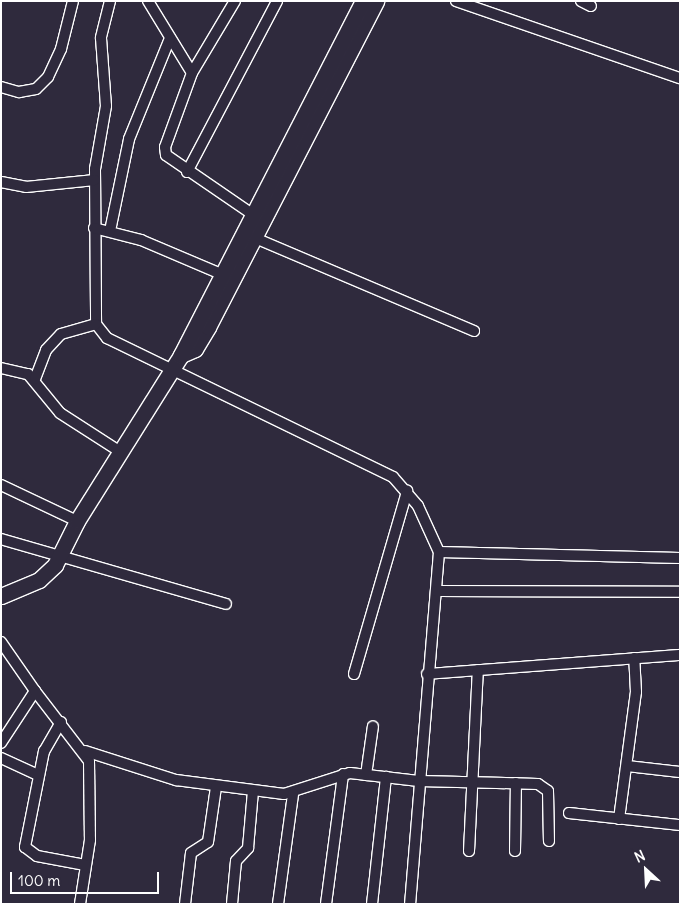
<!DOCTYPE html>
<html>
<head>
<meta charset="utf-8">
<style>
	body { margin:0 }
	#map { position:relative; width:681px; height:905px; overflow:hidden; background:#2f2a3d; font-family:Delius,sans-serif }
	div>[style] { position:absolute }
	[style*='--x'] { left:calc(var(--x)*1px); top:calc(var(--y)*1px); width:calc(var(--w)*1px); rotate:calc(var(--a)*1deg) }
	.roads { filter:drop-shadow(1px 0 #fff) drop-shadow(-1px 0 #fff) drop-shadow(0 1px #fff) drop-shadow(0 -1px #fff) }
	.street>* { height:10px; margin:-5px; padding:0 5px; transform-origin:5px; border-radius:5px; background:#2f2a3d }
	.secondary>* { height:15px; margin:-7.5px; padding:0 7.5px; transform-origin:7.5px; border-radius:7.5px; background:#2f2a3d }
	span { translate:-50% -50%; white-space:nowrap; text-align:center; line-height:1.15; -webkit-text-stroke:4.5px #2f2a3d; paint-order:stroke }
	.frame { position:absolute; inset:0; border:2px solid #fff; pointer-events:none }
	.north { position:absolute; left:621px; top:845px; width:50px; height:50px; -webkit-text-stroke:4px #2f2a3d; paint-order:stroke; rotate:335deg; font-size:14px; font-weight:700; line-height:20px; text-align:center; color:#fff }
	.north::after { content:''; display:block; margin:auto; width:18px; height:22px; background:#fff; clip-path:polygon(50% 0,100% 100%,50% 72%,0 100%) }
	.scale { position:absolute; left:10px; top:872px; width:149px; height:22px; box-sizing:border-box; border:2px solid #fff; border-top:0; padding-left:6px; font-size:15px; line-height:18px; white-space:nowrap; color:#fff; -webkit-text-stroke:4px #2f2a3d; paint-order:stroke }
</style>
</head>
<body>
<div id="map">
	<div class="roads">
		<div class="street">
			<i style="--x:110;--y:1;--w:38;--a:104"></i>
			<i style="--x:101;--y:38;--w:68;--a:85.8"></i>
			<i style="--x:106;--y:106;--w:64;--a:99.9"></i>
			<i style="--x:95;--y:169;--w:155;--a:89.6"></i>
			<i style="--x:96;--y:324;--w:18;--a:52"></i>
			<i style="--x:107;--y:338;--w:318;--a:25.9"></i>
			<i style="--x:393;--y:477;--w:38;--a:49"></i>
			<i style="--x:418;--y:506;--w:51;--a:65.5"></i>
			<i style="--x:439;--y:552;--w:353;--a:94.7"></i>
			<i style="--x:148;--y:1;--w:84;--a:58.6"></i>
			<i style="--x:192;--y:73;--w:79;--a:110"></i>
			<i style="--x:165;--y:147;--w:8;--a:83"></i>
			<i style="--x:166;--y:155;--w:112;--a:34.4"></i>
			<i style="--x:456;--y:1;--w:237;--a:19"></i>
			<i style="--x:581;--y:1;--w:11;--a:27"></i>
			<i style="--x:192;--y:73;--w:84;--a:-59.2"></i>
			<i style="--x:1;--y:87;--w:19;--a:16"></i>
			<i style="--x:19;--y:92;--w:17;--a:-10"></i>
			<i style="--x:36;--y:89;--w:17;--a:-45"></i>
			<i style="--x:48;--y:77;--w:31;--a:-65"></i>
			<i style="--x:61;--y:49;--w:49;--a:-76"></i>
			<i style="--x:187;--y:172;--w:193;--a:-62.2"></i>
			<i style="--x:1;--y:182;--w:25;--a:11"></i>
			<i style="--x:26;--y:187;--w:69;--a:-5.8"></i>
			<i style="--x:94;--y:228;--w:49;--a:14.3"></i>
			<i style="--x:141;--y:240;--w:95;--a:23"></i>
			<i style="--x:110;--y:231;--w:94;--a:-78.3"></i>
			<i style="--x:129;--y:139;--w:109;--a:-67.9"></i>
			<i style="--x:255;--y:238;--w:238;--a:23"></i>
			<i style="--x:1;--y:368;--w:28;--a:13"></i>
			<i style="--x:28;--y:374;--w:50;--a:50.6"></i>
			<i style="--x:60;--y:413;--w:70;--a:32.8"></i>
			<i style="--x:35;--y:379;--w:31;--a:-69"></i>
			<i style="--x:46;--y:350;--w:22;--a:-47"></i>
			<i style="--x:61;--y:334;--w:36;--a:-16"></i>
			<i style="--x:1;--y:485;--w:84;--a:25.3"></i>
			<i style="--x:1;--y:539;--w:234;--a:16.1"></i>
			<i style="--x:439;--y:552;--w:241;--a:1.4"></i>
			<i style="--x:436;--y:591;--w:244;--a:0.2"></i>
			<i style="--x:1;--y:642;--w:60;--a:55.2"></i>
			<i style="--x:35;--y:691;--w:62;--a:123.2"></i>
			<i style="--x:354;--y:674;--w:191;--a:-73.8"></i>
			<i style="--x:427;--y:674;--w:254;--a:-4.3"></i>
			<i style="--x:35;--y:691;--w:88;--a:52.4"></i>
			<i style="--x:89;--y:761;--w:79;--a:89.3"></i>
			<i style="--x:90;--y:840;--w:65;--a:98.9"></i>
			<i style="--x:61;--y:722;--w:34;--a:120"></i>
			<i style="--x:44;--y:751;--w:98;--a:101.2"></i>
			<i style="--x:25;--y:847;--w:15;--a:37"></i>
			<i style="--x:37;--y:856;--w:49;--a:10.6"></i>
			<i style="--x:85;--y:751;--w:96;--a:17.7"></i>
			<i style="--x:176;--y:780;--w:109;--a:7.4"></i>
			<i style="--x:284;--y:794;--w:69;--a:-17.7"></i>
			<i style="--x:350;--y:773;--w:69;--a:6.6"></i>
			<i style="--x:419;--y:781;--w:119;--a:1.4"></i>
			<i style="--x:538;--y:784;--w:12;--a:35"></i>
			<i style="--x:548;--y:791;--w:50;--a:88.9"></i>
			<i style="--x:1;--y:758;--w:41;--a:24.7"></i>
			<i style="--x:627;--y:766;--w:53;--a:6.5"></i>
			<i style="--x:366;--y:775;--w:49;--a:-81.9"></i>
			<i style="--x:569;--y:813;--w:112;--a:6.2"></i>
			<i style="--x:619;--y:819;--w:128;--a:-82.4"></i>
			<i style="--x:636;--y:692;--w:34;--a:-93"></i>
			<i style="--x:469;--y:851;--w:181;--a:-87.2"></i>
			<i style="--x:515;--y:851;--w:68;--a:-89.2"></i>
			<i style="--x:185;--y:904;--w:51;--a:-83.3"></i>
			<i style="--x:191;--y:853;--w:20;--a:-33"></i>
			<i style="--x:208;--y:842;--w:56;--a:-81.7"></i>
			<i style="--x:232;--y:904;--w:43;--a:-84.7"></i>
			<i style="--x:236;--y:861;--w:18;--a:-47"></i>
			<i style="--x:248;--y:848;--w:57;--a:-85"></i>
			<i style="--x:278;--y:904;--w:111;--a:-82.2"></i>
			<i style="--x:326;--y:904;--w:131;--a:-82.5"></i>
			<i style="--x:372;--y:904;--w:128;--a:-83.7"></i>
		</div>
		<div class="secondary">
			<i style="--x:181;--y:355;--w:15;--a:-23"></i>
			<i style="--x:195;--y:349;--w:26;--a:-59"></i>
			<i style="--x:208;--y:327;--w:367;--a:-62.7"></i>
			<i style="--x:1;--y:596;--w:41;--a:-22.8"></i>
			<i style="--x:39;--y:580;--w:22;--a:-43"></i>
			<i style="--x:55;--y:565;--w:49;--a:-63.4"></i>
			<i style="--x:77;--y:521;--w:196;--a:-57.9"></i>
			<i style="--x:181;--y:355;--w:398;--a:-62.8"></i>
		</div>
	</div>
	<div class="frame"></div>
	<div class="north">N</div>
	<div class="scale">100 m</div>
</div>
</body>
</html>
